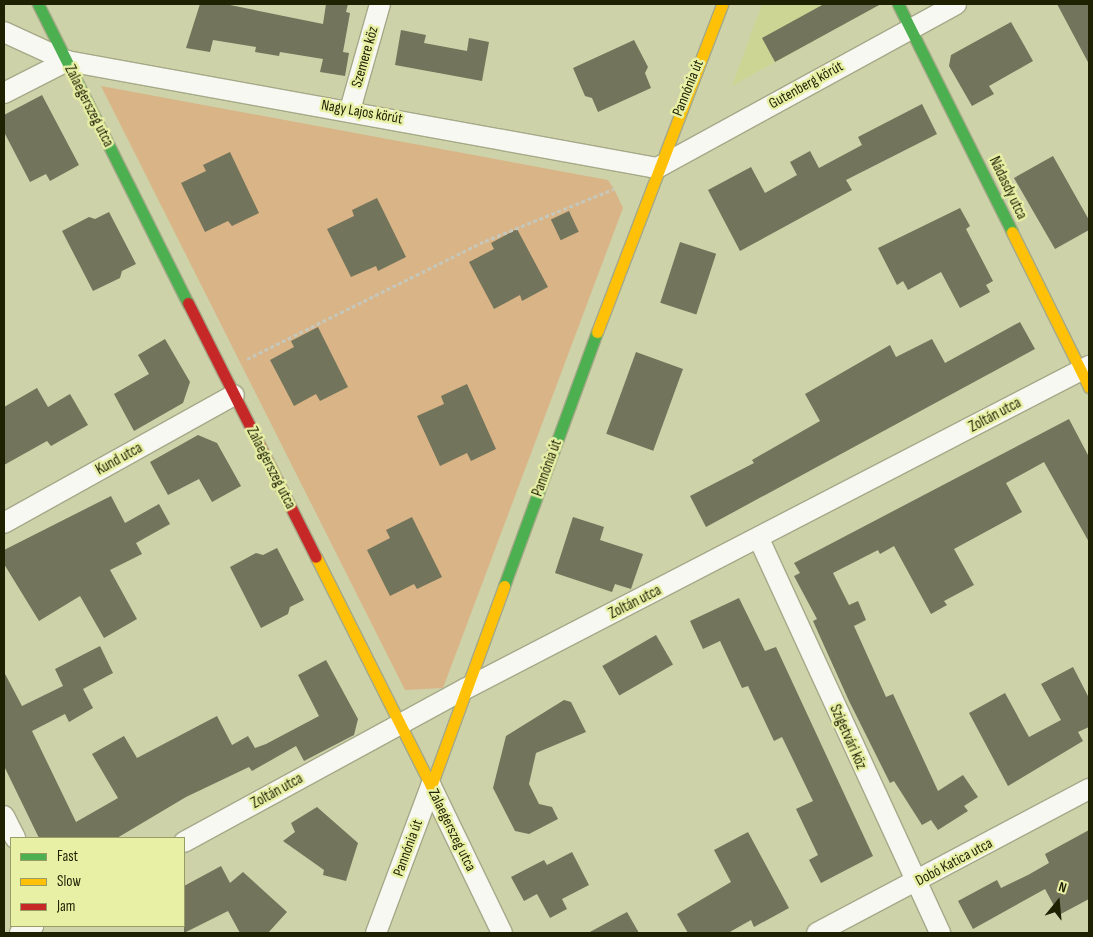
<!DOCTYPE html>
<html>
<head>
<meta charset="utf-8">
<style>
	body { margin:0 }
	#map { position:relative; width:1093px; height:937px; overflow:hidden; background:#cdd2a9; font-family:"Sofia Sans Condensed",sans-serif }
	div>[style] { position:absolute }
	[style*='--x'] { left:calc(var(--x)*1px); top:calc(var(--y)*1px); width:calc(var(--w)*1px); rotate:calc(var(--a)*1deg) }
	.built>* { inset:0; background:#cdd595 }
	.green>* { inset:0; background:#d9b487 }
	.building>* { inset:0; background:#72745b; transform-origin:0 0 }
	.path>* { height:3px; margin-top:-1.5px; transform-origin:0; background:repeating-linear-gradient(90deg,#c5c7bb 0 4px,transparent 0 6.5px) }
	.roads { filter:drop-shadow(1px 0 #a5a988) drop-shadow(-1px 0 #a5a988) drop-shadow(0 1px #a5a988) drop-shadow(0 -1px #a5a988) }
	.street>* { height:20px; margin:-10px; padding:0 10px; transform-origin:10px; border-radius:10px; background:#f8f8f2 }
	.fast>* { height:11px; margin:-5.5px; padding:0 5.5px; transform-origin:5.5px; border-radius:5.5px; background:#4caf50 }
	.slow>* { height:11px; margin:-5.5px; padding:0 5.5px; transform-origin:5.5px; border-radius:5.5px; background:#ffc107 }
	.jam>* { height:11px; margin:-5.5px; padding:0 5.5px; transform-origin:5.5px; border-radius:5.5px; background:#c62828 }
	span { translate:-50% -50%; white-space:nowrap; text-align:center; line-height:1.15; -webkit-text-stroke:5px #e7f0a5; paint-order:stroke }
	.street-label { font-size:15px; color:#1f2103 }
	.frame { position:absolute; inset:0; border:5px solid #1f2103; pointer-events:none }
	.legend { position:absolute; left:10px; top:837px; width:175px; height:90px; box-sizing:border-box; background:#e7f0a5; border:1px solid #979d64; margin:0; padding:6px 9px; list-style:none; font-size:15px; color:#1f2103 }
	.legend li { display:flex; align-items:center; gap:10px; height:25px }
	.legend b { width:25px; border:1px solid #979d64 }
	.north { position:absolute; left:1033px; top:877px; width:50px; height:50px; -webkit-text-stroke:4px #e7f0a5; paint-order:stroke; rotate:17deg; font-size:14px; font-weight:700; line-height:20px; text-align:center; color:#1f2103 }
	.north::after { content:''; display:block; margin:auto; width:18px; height:22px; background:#1f2103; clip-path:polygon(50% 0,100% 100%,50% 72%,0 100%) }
</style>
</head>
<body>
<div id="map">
	<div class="built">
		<i style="clip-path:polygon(762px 4px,876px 4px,877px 6px,732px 86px)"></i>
	</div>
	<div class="green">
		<i style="clip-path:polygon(101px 86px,608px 180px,614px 189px,623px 208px,443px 688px,405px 690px)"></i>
	</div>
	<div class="building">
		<i style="clip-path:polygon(200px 4px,225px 4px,323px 24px,326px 4px,348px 4px,346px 12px,350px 13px,343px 52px,349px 53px,345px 76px,320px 72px,323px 59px,280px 52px,279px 56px,255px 52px,256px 47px,213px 40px,210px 52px,186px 48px)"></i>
		<i style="clip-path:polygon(824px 4px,881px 4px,775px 62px,762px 38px)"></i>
		<i style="clip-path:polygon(1057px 4px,1089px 4px,1089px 64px)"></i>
		<i style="clip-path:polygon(1011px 22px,1033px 61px,989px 86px,994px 94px,972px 106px,949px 66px,951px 55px)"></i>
		<i style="clip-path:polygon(401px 30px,426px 35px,424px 43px,467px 51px,469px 38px,489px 42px,482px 81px,395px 65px)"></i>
		<i style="clip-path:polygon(634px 40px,648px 67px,645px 73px,651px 88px,598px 112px,592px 98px,585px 96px,573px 68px)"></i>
		<i style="clip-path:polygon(42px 95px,79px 165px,50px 181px,46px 174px,30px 182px,4px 132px,4px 115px)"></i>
		<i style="clip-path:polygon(922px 104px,937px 134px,846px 180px,852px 190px,740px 251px,708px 190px,751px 167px,765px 193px,797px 175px,790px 162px,810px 151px,819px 168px,862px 145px,858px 137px)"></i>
		<i style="clip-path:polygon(230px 152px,259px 213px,232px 226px,228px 221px,205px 232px,181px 183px,206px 171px,203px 165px)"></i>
		<i style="clip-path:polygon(1053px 156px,1089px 220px,1089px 230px,1055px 249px,1014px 178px)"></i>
		<i style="clip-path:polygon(377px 198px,406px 257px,378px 271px,376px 266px,351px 277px,327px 229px,354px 216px,352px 210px)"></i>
		<i style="clip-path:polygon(960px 208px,970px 226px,966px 229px,993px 281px,986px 285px,990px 292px,960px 308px,941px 272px,908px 290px,903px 281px,897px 285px,878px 248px)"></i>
		<i style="left:569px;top:211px;width:23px;height:20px;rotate:65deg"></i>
		<i style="clip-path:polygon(109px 212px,136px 264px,122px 271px,120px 278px,93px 291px,62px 231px,89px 217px,95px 219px)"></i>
		<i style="clip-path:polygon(517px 229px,548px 287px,522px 301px,520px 295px,494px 309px,469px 262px,494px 249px,491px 243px)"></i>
		<i style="left:680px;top:242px;width:38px;height:64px;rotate:18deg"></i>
		<i style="clip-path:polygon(1020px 322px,1035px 349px,706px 527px,690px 496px,754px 463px,752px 460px,820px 421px,805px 394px,890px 345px,896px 357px,932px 339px,945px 363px)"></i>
		<i style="clip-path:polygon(318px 327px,348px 387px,320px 401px,316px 394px,294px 406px,270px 360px,294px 347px,291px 341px)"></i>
		<i style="clip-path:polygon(165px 339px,190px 382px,183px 403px,134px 431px,114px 394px,149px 374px,138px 355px)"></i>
		<i style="left:636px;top:352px;width:50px;height:87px;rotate:20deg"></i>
		<i style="clip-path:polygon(467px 384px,496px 449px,471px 461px,467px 453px,440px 466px,417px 416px,444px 404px,441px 396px)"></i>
		<i style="clip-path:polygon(37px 388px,48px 407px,70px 394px,88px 425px,51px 446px,47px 441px,4px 465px,4px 407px)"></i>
		<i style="clip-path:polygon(1069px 419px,1089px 457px,1089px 542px,1044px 462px,1006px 483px,1022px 512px,954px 549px,974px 585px,944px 601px,947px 605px,931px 614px,894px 546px,880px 554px,878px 550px,833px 573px,849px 605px,858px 601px,866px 620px,854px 626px,886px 697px,893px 694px,938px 791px,963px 775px,978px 797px,964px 806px,968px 811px,938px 830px,931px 820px,922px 825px,894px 781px,890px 783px,849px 701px,813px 621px,817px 619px,794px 576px,800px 573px,794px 563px)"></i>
		<i style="clip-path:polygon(198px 435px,217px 443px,241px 486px,212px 502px,199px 479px,168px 495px,150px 462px)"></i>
		<i style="clip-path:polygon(111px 496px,125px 523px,159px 504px,170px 524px,136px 543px,142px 554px,110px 570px,137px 619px,104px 638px,80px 596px,39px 621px,4px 564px,4px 550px)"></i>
		<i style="clip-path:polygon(412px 517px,442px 577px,417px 589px,414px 584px,390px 596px,367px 550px,390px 538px,386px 530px)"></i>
		<i style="clip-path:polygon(573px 517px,604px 527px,600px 540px,643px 554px,631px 589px,615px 584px,612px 592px,555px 573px)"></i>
		<i style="clip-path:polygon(277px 548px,304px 600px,290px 607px,288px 614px,261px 628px,230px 567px,256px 553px,263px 555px)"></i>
		<i style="clip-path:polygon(739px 598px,765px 651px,776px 647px,873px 856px,821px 883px,809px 860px,818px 855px,796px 809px,813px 801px,782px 737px,774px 741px,748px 686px,742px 688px,720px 641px,703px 649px,690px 621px)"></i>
		<i style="left:656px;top:635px;width:34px;height:62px;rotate:60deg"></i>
		<i style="clip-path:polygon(100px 646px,113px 673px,83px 689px,93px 708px,69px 722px,65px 714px,32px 731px,76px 822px,118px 798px,92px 754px,124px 736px,137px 758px,217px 716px,232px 745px,248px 736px,255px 748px,266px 744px,319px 716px,298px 675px,326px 660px,358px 719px,354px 735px,304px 761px,296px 746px,252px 771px,249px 767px,186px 797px,117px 838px,39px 838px,4px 766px,4px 672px,22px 706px,63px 686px,55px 669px)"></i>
		<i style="clip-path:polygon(1073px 667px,1089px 698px,1089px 727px,1078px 732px,1083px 741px,1008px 786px,969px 713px,1005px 693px,1029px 737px,1061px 720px,1041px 684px)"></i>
		<i style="clip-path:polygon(564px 700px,571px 702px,586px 732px,536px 753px,529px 784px,539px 804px,552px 807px,558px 819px,529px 834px,515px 831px,493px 788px,506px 736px)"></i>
		<i style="clip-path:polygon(317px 807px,358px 843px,346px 881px,323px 875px,324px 870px,283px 841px,295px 832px,291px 823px)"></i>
		<i style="clip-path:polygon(1089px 830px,1089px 899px,1059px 915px,1045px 889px,973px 929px,958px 901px,997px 880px,1001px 888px,1028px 875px,1049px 863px,1045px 854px)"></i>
		<i style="clip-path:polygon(748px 832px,789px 908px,754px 927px,751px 920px,728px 933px,688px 933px,677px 914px,731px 882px,714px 850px)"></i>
		<i style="clip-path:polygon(572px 852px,589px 885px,562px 899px,567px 909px,550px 918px,537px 894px,524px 901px,511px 877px,544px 860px,547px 865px)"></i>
		<i style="clip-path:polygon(221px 866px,230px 883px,243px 872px,287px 912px,268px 933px,240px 933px,228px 911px,184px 933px,184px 886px)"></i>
		<i style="clip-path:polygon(627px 912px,639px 933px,588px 933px)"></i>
	</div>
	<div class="path">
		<i style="--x:247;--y:359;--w:266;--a:-26.4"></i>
		<i style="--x:485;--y:241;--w:139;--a:-22"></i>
	</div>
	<div class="roads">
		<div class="street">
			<i style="--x:4;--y:32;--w:69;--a:24.7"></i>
			<i style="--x:67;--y:61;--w:600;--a:10.28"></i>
			<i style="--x:657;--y:168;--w:341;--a:-28.7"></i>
			<i style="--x:4;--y:93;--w:71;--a:-26.9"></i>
			<i style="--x:350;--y:110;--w:110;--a:-74.2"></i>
			<i style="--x:4;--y:523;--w:263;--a:-29.1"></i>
			<i style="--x:759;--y:539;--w:434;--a:65.3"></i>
			<i style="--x:431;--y:786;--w:163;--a:64.2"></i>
			<i style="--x:4;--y:816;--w:25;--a:63"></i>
			<i style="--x:184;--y:842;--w:320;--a:-28.6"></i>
			<i style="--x:465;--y:689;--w:703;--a:-27.37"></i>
			<i style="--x:20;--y:933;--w:15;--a:-28"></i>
			<i style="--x:376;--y:933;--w:157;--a:-69.5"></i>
			<i style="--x:817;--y:933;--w:308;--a:-27.9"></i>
		</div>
		<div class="fast">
			<i style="--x:38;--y:4;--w:335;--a:63.4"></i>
			<i style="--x:898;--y:4;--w:255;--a:63.4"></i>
			<i style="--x:504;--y:586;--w:270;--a:-69.9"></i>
		</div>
		<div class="slow">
			<i style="--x:1012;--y:232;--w:173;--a:63.6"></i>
			<i style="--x:597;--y:332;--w:351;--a:-69.1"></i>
			<i style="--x:316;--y:557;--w:256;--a:63.3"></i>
			<i style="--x:431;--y:786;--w:213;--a:-69.9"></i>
		</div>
		<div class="jam">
			<i style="--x:188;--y:303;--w:284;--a:63.3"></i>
		</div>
	</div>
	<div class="street-label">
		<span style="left:365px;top:57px;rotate:-74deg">Szemere köz</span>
		<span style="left:806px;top:85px;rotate:-29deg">Gutenberg körút</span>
		<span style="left:688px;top:88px;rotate:-68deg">Pannónia út</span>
		<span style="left:89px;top:106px;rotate:63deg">Zalaegerszeg utca</span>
		<span style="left:362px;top:112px;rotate:10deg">Nagy Lajos körút</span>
		<span style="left:1008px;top:188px;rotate:64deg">Nádasdy utca</span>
		<span style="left:995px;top:415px;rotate:-28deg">Zoltán utca</span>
		<span style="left:119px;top:459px;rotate:-29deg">Kund utca</span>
		<span style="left:271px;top:468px;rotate:63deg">Zalaegerszeg utca</span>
		<span style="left:547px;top:468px;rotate:-70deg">Pannónia út</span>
		<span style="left:635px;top:602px;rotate:-27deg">Zoltán utca</span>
		<span style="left:848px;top:737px;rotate:66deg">Szigetvári köz</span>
		<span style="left:277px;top:791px;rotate:-29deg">Zoltán utca</span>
		<span style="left:452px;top:830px;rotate:64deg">Zalaegerszeg utca</span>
		<span style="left:408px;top:848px;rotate:-70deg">Pannónia út</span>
		<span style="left:954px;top:862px;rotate:-28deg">Dobó Katica utca</span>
	</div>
	<div class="frame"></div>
	<ul class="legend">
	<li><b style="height:6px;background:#4caf50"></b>Fast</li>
	<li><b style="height:6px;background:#ffc107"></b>Slow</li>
	<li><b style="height:6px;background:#c62828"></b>Jam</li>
	</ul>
	<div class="north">N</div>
</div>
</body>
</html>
